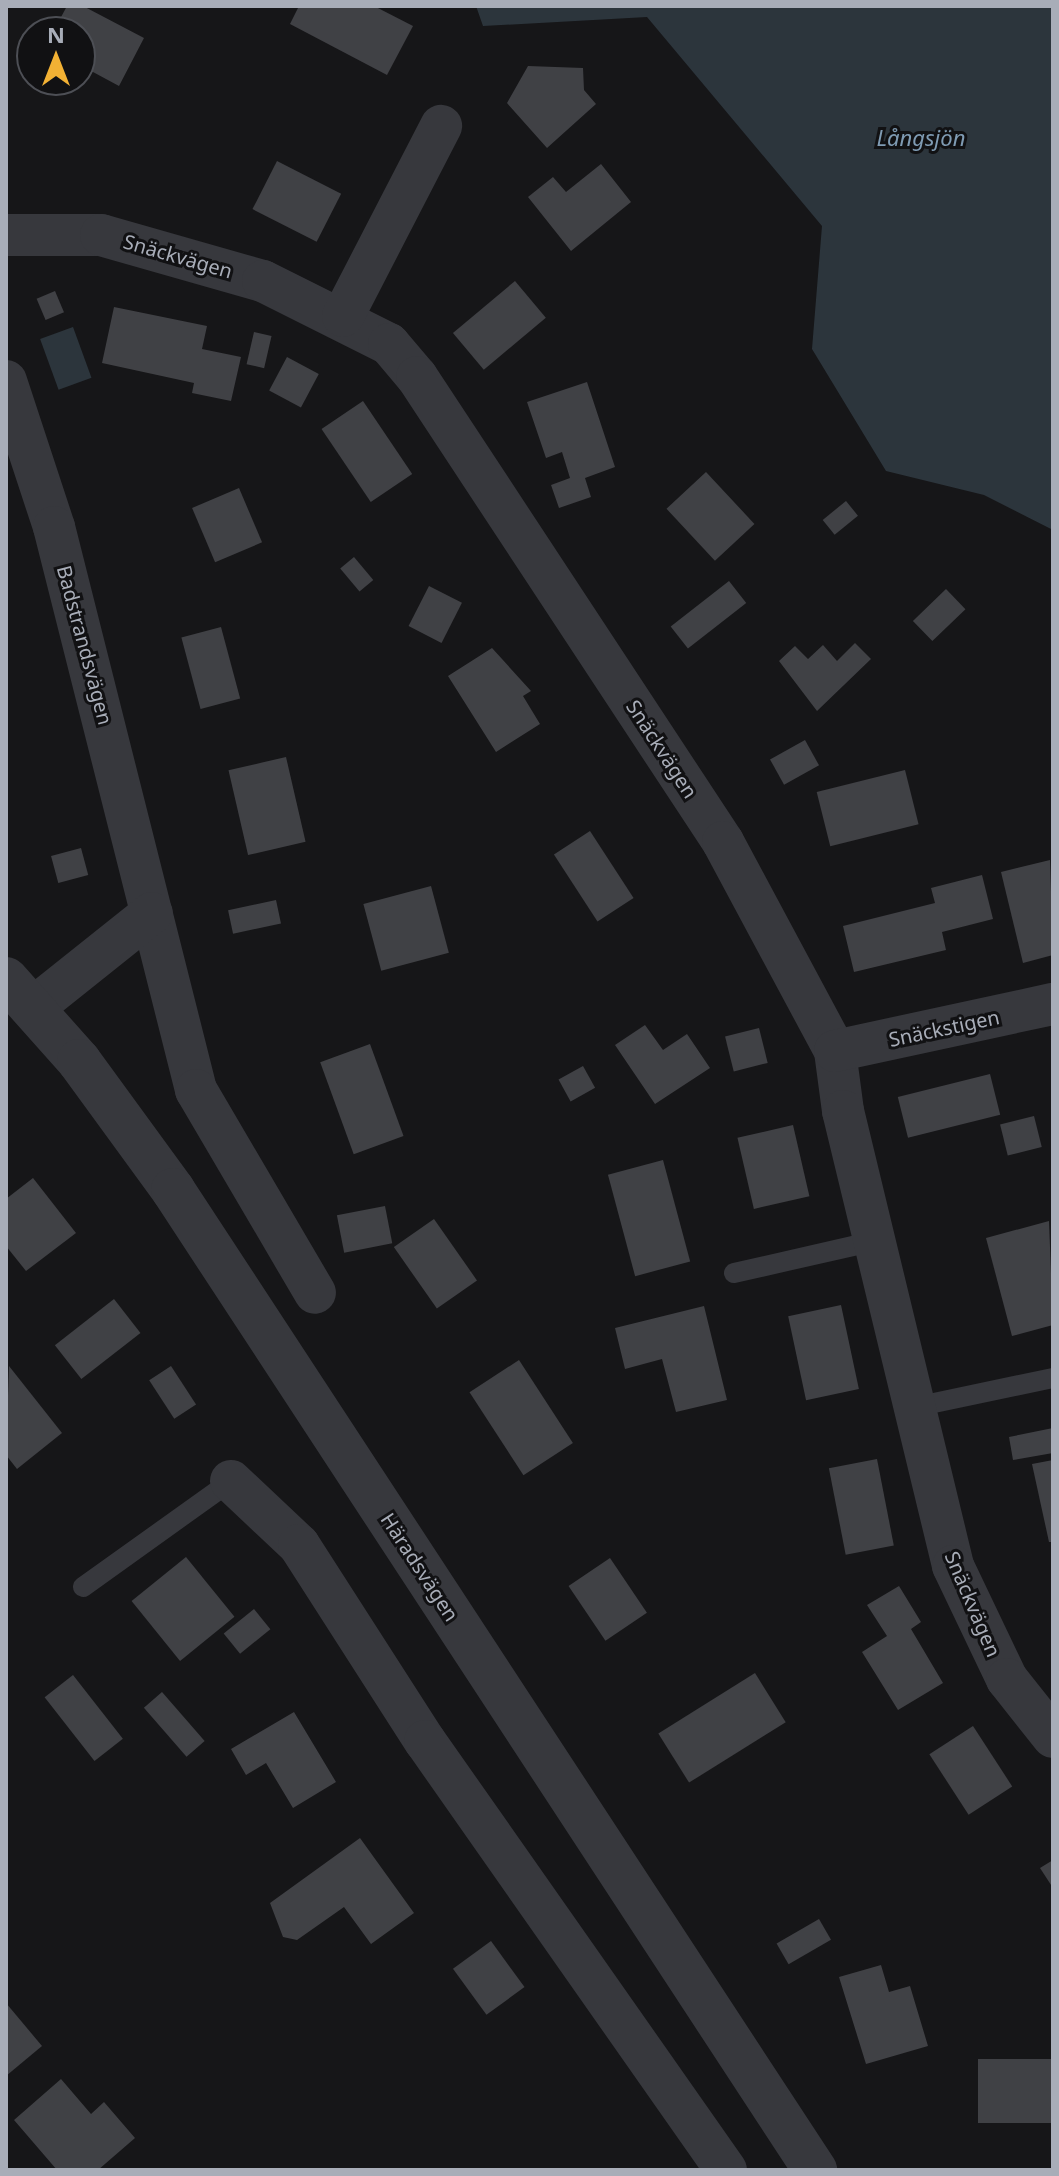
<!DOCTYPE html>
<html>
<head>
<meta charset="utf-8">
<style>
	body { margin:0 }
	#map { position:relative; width:1059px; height:2176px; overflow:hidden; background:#161618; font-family:"Noto Sans",sans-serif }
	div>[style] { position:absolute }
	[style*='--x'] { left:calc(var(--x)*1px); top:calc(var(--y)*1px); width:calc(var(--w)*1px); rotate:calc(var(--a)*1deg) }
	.water>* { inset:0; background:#2c353c; transform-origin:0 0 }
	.building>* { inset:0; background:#404145; transform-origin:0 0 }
	.service>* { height:20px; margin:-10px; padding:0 10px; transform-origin:10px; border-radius:10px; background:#37383d }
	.minor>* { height:42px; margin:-21px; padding:0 21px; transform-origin:21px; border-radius:21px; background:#37383d }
	.tertiary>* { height:44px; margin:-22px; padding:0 22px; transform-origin:22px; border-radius:22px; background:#37383d }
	span { translate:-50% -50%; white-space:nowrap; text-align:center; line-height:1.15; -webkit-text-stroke:6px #111113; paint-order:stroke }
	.street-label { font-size:20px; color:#a8adb8 }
	.water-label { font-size:22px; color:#7f9bb3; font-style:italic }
	.frame { position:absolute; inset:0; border:8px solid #a8adb8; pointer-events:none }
	.north { position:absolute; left:16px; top:16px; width:80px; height:80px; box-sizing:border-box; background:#111113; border:2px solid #4d4f55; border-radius:50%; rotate:0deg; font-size:22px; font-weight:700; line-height:32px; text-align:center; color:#a8adb8 }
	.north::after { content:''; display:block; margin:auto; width:28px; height:36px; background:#f2b134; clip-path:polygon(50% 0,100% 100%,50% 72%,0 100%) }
</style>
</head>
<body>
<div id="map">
	<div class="water">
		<i style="clip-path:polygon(476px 6px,1053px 6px,1053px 530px,984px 495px,886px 471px,812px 349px,822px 226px,647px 17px,483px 26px)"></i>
		<i style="left:73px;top:327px;width:54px;height:35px;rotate:70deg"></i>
	</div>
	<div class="building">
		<i style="clip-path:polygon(67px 6px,83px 6px,144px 38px,119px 86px,80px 65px,80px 32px,53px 32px)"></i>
		<i style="clip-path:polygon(299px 6px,374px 6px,413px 26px,387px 75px,290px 24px)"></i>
		<i style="clip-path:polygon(528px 66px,583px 68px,584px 90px,596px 104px,547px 148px,507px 103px)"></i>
		<i style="left:277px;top:161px;width:72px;height:54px;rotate:27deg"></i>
		<i style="clip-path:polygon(601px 164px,631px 202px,571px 251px,528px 197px,553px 177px,566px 192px)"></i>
		<i style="left:515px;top:281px;width:48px;height:81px;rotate:50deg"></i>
		<i style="left:55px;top:291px;width:23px;height:20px;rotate:67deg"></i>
		<i style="clip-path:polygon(114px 307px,207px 326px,202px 349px,241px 357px,231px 401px,192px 393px,194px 383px,102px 363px)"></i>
		<i style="left:254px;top:332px;width:18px;height:33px;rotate:13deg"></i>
		<i style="left:287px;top:357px;width:36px;height:38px;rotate:28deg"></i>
		<i style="clip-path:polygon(587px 382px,615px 467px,585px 478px,591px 497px,559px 508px,551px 485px,570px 478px,562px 452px,546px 458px,527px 402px)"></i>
		<i style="left:363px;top:401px;width:88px;height:50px;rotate:56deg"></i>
		<i style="left:706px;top:472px;width:71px;height:54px;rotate:47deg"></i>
		<i style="left:239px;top:488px;width:59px;height:51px;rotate:67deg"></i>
		<i style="left:846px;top:501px;width:19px;height:30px;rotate:51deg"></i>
		<i style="left:354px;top:557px;width:30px;height:18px;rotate:50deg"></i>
		<i style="left:729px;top:581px;width:28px;height:74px;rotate:52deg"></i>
		<i style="left:429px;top:586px;width:37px;height:45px;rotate:27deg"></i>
		<i style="left:946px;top:589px;width:28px;height:46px;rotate:46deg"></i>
		<i style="left:221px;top:627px;width:74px;height:41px;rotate:75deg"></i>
		<i style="clip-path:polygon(855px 643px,871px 659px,817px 711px,779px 661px,795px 646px,808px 659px,823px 645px,837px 661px)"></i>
		<i style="clip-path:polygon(492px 648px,531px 691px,523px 696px,540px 724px,496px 752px,448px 676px)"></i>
		<i style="left:805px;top:740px;width:29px;height:40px;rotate:61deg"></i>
		<i style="left:286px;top:757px;width:87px;height:59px;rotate:77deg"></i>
		<i style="left:905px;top:770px;width:56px;height:91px;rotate:76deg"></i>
		<i style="left:590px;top:831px;width:80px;height:43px;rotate:57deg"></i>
		<i style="left:81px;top:848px;width:28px;height:31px;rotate:75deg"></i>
		<i style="clip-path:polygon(1050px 860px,1053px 955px,1023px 963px,1001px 872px)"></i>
		<i style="clip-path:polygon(982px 875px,993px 919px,942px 932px,946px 950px,854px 972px,843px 926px,935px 903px,931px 888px)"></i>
		<i style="left:431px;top:886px;width:69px;height:70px;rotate:75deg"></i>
		<i style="left:276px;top:900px;width:24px;height:49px;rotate:78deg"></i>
		<i style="clip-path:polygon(645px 1025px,663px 1050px,687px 1034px,710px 1068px,655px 1104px,615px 1045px)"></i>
		<i style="left:759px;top:1028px;width:36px;height:35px;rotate:76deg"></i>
		<i style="left:370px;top:1044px;width:98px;height:53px;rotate:70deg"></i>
		<i style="left:583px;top:1066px;width:25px;height:28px;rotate:61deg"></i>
		<i style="left:990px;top:1074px;width:42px;height:95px;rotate:76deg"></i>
		<i style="left:1034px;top:1116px;width:32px;height:35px;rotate:76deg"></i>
		<i style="left:793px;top:1125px;width:73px;height:57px;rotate:77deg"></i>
		<i style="left:663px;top:1160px;width:105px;height:57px;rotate:75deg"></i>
		<i style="clip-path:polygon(33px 1178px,76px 1233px,26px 1271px,6px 1246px,6px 1199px)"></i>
		<i style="left:385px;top:1206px;width:38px;height:49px;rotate:79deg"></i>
		<i style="left:434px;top:1219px;width:75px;height:49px;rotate:55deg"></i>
		<i style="clip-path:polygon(1049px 1221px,1053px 1325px,1012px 1336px,986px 1238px)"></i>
		<i style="left:114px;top:1299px;width:43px;height:75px;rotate:52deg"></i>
		<i style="left:841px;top:1305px;width:86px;height:54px;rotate:78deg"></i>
		<i style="clip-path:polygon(704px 1306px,727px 1400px,676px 1412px,662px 1359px,625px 1369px,615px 1328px)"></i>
		<i style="left:519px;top:1360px;width:99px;height:59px;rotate:57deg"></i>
		<i style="clip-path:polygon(9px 1366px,62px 1433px,17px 1469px,6px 1455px)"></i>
		<i style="left:171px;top:1366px;width:46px;height:26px;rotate:57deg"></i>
		<i style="clip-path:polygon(1053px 1428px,1053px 1453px,1013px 1460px,1009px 1437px)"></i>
		<i style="left:877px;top:1459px;width:88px;height:49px;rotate:79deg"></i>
		<i style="clip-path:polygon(1053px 1460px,1053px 1542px,1049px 1542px,1032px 1464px)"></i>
		<i style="left:186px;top:1557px;width:77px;height:70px;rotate:51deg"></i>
		<i style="left:610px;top:1558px;width:66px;height:50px;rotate:56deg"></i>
		<i style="clip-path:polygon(899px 1586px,921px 1622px,911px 1629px,943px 1683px,898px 1710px,862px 1652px,887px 1636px,867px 1605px)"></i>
		<i style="left:254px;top:1609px;width:26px;height:39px;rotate:51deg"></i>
		<i style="left:755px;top:1673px;width:58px;height:114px;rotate:58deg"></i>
		<i style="left:73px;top:1675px;width:81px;height:36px;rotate:52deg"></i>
		<i style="left:162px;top:1692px;width:65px;height:24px;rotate:49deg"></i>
		<i style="clip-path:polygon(294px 1712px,336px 1782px,293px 1808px,266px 1763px,246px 1775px,231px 1749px)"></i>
		<i style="left:973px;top:1726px;width:72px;height:52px;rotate:57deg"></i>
		<i style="clip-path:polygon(360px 1838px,414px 1913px,371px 1944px,344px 1907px,297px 1940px,283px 1937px,270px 1903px)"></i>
		<i style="clip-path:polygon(1053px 1860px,1053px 1888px,1040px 1868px)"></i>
		<i style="left:819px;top:1919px;width:24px;height:49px;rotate:60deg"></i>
		<i style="left:491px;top:1941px;width:57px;height:47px;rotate:54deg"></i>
		<i style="clip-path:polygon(881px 1965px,889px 1992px,910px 1986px,928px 2046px,866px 2064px,839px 1977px)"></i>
		<i style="clip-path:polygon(6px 2003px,42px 2046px,6px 2076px)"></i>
		<i style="left:1053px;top:2059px;width:64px;height:75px;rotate:90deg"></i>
		<i style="clip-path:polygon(61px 2079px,91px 2114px,104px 2102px,135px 2138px,98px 2170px,57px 2170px,14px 2120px)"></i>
	</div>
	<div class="service">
		<i style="--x:734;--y:1273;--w:145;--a:-12.8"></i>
		<i style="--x:915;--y:1407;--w:141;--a:-11.9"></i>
		<i style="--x:83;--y:1587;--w:182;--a:-35.6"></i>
	</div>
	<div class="minor">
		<i style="--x:6;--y:235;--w:95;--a:0"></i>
		<i style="--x:101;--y:235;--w:168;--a:15.9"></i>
		<i style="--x:263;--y:281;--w:141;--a:26.6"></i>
		<i style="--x:389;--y:344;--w:43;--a:49.7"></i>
		<i style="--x:417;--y:377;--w:557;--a:56.65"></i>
		<i style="--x:723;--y:842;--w:237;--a:61.8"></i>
		<i style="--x:835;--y:1051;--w:61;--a:82.4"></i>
		<i style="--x:843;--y:1111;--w:468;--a:76.4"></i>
		<i style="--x:953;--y:1566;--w:125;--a:64.5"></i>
		<i style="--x:1007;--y:1679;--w:74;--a:51.6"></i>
		<i style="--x:343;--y:316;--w:214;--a:-62.7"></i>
		<i style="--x:6;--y:381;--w:154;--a:71.8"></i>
		<i style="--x:54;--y:527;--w:581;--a:75.84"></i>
		<i style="--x:196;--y:1090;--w:235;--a:59.6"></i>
		<i style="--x:33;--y:1008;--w:152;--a:-38.6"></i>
		<i style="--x:835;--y:1051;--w:223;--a:-12.2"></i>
		<i style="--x:231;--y:1481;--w:93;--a:43.3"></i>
		<i style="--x:299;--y:1545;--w:233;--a:57.3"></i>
		<i style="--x:425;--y:1741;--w:524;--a:54.95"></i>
	</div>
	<div class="tertiary">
		<i style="--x:6;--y:979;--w:110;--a:48.3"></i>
		<i style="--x:79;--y:1061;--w:160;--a:53.9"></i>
		<i style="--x:173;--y:1190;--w:1172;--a:56.77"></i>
	</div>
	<div class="street-label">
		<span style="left:178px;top:256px;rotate:16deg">Snäckvägen</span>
		<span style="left:85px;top:645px;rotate:75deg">Badstrandsvägen</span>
		<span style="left:662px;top:749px;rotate:57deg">Snäckvägen</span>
		<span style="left:944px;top:1028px;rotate:-12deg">Snäckstigen</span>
		<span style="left:420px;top:1567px;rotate:57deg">Häradsvägen</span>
		<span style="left:973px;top:1604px;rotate:67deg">Snäckvägen</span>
	</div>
	<div class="water-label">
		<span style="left:921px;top:138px">Långsjön</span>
	</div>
	<div class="frame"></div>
	<div class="north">N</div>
</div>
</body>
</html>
